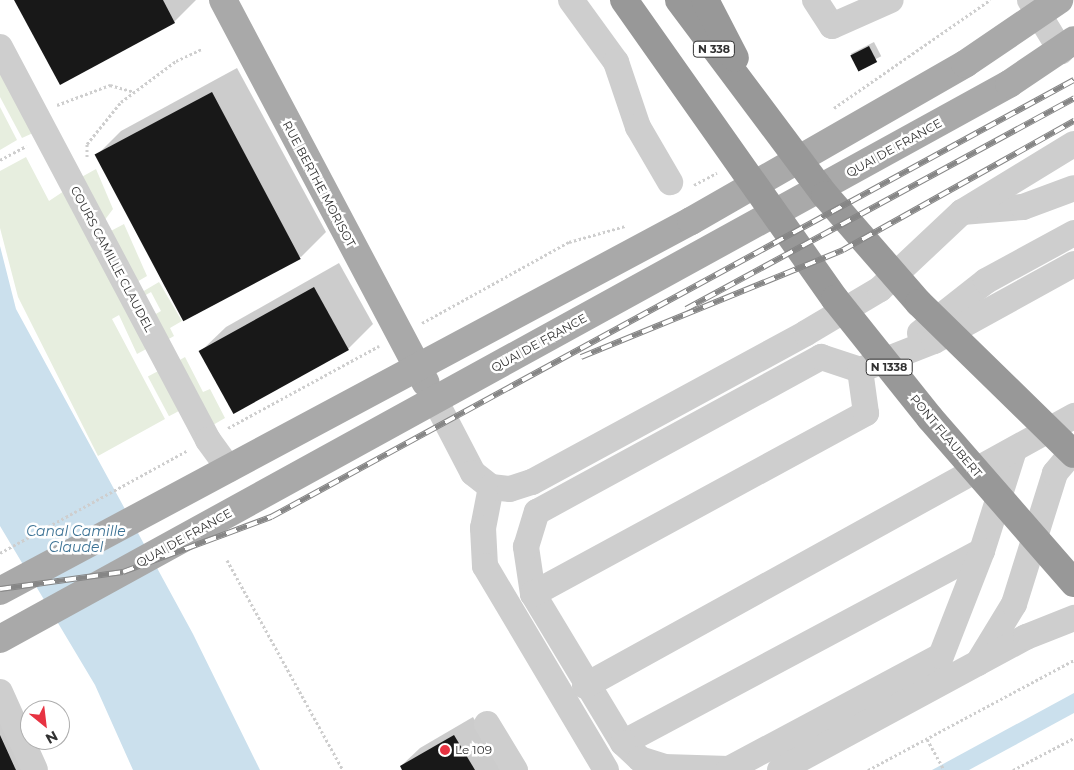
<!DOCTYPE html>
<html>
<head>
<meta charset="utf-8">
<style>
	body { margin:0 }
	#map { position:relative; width:1074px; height:770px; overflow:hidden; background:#fff; font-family:Montserrat,sans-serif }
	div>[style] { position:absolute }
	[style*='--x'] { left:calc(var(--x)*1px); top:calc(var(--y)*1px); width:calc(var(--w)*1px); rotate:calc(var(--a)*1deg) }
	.green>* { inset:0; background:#e7eedf; transform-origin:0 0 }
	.water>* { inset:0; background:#cbe0ed }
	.shadow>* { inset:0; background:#0003; transform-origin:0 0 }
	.building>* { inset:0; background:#181818; transform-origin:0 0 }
	.path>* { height:3px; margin-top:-1.5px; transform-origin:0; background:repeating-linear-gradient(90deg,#cecece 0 2.5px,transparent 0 5px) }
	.minor>* { height:26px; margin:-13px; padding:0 13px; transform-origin:13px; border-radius:13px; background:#cecece }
	.major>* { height:28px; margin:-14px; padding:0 14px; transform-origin:14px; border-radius:14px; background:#a9a9a9 }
	.highway>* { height:28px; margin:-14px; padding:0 14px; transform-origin:14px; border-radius:14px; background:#989898 }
	.rail>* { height:5.5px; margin-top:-2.75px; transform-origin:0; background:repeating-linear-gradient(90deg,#fff 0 11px,#868686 0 22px); box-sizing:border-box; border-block:1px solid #868686 }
	.dots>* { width:14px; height:14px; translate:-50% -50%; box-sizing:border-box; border:2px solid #fff; border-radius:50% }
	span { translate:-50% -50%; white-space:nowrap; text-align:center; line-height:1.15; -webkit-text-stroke:5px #fff; paint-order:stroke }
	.shield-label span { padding:1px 4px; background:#fff; border:1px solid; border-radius:4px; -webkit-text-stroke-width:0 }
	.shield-label { font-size:11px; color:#313131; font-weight:700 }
	.street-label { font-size:12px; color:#313131 }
	.poi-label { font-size:12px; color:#313131 }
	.left { translate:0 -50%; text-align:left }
	.water-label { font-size:14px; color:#3d7395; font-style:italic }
	.north { position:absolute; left:20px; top:700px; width:50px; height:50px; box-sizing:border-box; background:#fff; border:1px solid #adadad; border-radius:50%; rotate:151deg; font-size:14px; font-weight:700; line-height:20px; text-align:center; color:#313131 }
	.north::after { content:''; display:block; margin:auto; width:18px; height:22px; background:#e73342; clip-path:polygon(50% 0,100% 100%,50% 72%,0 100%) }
</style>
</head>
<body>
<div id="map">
	<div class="green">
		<i style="clip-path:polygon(0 70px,33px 133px,22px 138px,0 97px)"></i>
		<i style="clip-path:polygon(0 107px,17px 140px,0 150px)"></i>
		<i style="clip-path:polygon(26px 157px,49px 201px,67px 189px,150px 347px,137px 354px,119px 315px,112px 319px,165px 419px,98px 456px,18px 297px,0 228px,0 171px)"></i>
		<i style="clip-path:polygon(96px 169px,113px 209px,104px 221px,78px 179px)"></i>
		<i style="clip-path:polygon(124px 224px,147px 276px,135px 283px,107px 233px)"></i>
		<i style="clip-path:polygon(159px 282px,182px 321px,170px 328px,174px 336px,167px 340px,154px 315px,161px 311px,151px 292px,144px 296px,142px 292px)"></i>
		<i style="clip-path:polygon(185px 357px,203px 392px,210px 389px,225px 418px,213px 425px,178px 361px)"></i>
		<i style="left:162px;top:369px;width:45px;height:16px;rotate:62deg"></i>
	</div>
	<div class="water">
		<i style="clip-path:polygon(0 246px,16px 309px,193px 634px,260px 770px,133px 770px,95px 685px,0 526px)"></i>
		<i style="clip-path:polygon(1074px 693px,1074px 713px,969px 770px,932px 770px)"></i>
	</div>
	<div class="shadow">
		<i style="clip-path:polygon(16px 0,196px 0,174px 22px)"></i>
		<i style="left:874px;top:42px;width:16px;height:26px;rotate:63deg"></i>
		<i style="clip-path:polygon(237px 68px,326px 232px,301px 257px,96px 156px,121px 131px)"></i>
		<i style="clip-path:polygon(339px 263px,373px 324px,348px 349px,201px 351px,226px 327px)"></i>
		<i style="clip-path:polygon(0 708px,42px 770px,0 770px)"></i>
		<i style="clip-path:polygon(473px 717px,504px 770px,404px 770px,401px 766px,420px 748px)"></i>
	</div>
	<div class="building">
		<i style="clip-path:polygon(14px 0,163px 0,175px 23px,60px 85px)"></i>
		<i style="left:869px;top:46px;width:18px;height:21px;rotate:63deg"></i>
		<i style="left:212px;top:92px;width:189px;height:133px;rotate:62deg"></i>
		<i style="left:314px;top:287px;width:72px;height:132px;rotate:61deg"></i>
		<i style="clip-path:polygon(0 735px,15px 768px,16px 770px,0 770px)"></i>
		<i style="clip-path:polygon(454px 735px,475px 770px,402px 770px,400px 766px)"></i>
	</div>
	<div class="path">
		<i style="--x:57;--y:105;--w:57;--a:-20.7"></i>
		<i style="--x:110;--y:85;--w:25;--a:16"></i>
		<i style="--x:834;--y:108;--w:190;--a:-34.7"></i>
		<i style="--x:87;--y:157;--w:13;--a:-90"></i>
		<i style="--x:87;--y:144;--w:54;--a:-51"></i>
		<i style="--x:121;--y:102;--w:69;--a:-36.7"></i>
		<i style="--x:176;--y:61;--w:29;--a:-25"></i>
		<i style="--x:0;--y:160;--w:30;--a:-28"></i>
		<i style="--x:694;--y:185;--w:26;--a:-28"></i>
		<i style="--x:422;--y:323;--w:168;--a:-28.9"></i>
		<i style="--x:569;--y:242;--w:58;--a:-15.9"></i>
		<i style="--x:228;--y:428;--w:172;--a:-28.5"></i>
		<i style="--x:0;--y:553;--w:214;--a:-28.7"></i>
		<i style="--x:227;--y:560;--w:240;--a:61.1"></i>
		<i style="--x:927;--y:739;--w:35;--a:61"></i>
		<i style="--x:868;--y:770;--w:234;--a:-28.1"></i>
		<i style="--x:1013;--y:770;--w:69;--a:-27.7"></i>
	</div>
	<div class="minor">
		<i style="--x:571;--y:0;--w:77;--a:54"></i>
		<i style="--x:616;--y:62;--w:69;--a:71.3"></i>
		<i style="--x:638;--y:127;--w:64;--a:59.8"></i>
		<i style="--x:815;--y:0;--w:31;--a:57"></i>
		<i style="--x:832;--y:26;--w:64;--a:-23.8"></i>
		<i style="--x:1030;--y:0;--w:60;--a:58.7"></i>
		<i style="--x:0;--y:47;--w:445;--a:62.1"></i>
		<i style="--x:208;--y:440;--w:36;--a:54"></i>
		<i style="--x:962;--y:212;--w:61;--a:-4.7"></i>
		<i style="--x:1023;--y:207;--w:54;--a:-20.4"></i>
		<i style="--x:920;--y:333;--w:84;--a:-38.2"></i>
		<i style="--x:986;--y:281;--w:100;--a:-28.6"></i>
		<i style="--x:435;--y:400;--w:82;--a:62.5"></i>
		<i style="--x:473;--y:473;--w:23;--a:38"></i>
		<i style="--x:491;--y:487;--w:42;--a:101"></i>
		<i style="--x:483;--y:528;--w:38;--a:87"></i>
		<i style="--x:485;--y:566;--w:237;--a:59.3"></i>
		<i style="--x:1014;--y:450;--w:106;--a:107.6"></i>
		<i style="--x:982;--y:551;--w:407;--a:151.9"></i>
		<i style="--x:623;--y:743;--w:174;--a:-121.1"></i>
		<i style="--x:533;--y:594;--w:48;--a:-98.5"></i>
		<i style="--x:526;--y:547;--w:37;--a:-73"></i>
		<i style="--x:537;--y:512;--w:324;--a:-28.6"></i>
		<i style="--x:821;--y:357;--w:41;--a:18.4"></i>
		<i style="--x:860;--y:370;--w:79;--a:-21.4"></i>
		<i style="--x:934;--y:341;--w:160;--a:-28.8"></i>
		<i style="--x:491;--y:487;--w:19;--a:6"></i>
		<i style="--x:510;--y:489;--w:23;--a:-18"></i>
		<i style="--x:532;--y:482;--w:312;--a:-28.5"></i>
		<i style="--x:806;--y:333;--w:86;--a:-30.7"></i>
		<i style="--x:880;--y:289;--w:112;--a:-43.2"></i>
		<i style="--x:962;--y:212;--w:131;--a:-31.3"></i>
		<i style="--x:533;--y:594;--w:379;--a:-28.5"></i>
		<i style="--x:866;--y:413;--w:43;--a:-97.9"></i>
		<i style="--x:978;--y:663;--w:69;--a:-58.6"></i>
		<i style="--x:1014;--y:604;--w:137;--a:-72.6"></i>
		<i style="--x:1055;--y:473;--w:30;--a:-50"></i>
		<i style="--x:585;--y:686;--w:559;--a:-28.91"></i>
		<i style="--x:0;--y:692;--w:85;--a:65.8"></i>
		<i style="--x:487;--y:724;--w:54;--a:58.7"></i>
		<i style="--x:623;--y:743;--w:23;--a:43"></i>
		<i style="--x:640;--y:759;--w:25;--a:18"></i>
		<i style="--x:664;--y:767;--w:65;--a:1.8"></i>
		<i style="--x:729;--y:769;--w:240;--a:-28.1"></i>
		<i style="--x:941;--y:656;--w:113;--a:-68.7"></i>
		<i style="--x:780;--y:770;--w:280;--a:-28.4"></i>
		<i style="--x:1026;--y:637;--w:52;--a:-21.6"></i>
	</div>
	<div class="major">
		<i style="--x:223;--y:0;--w:433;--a:62.1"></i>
		<i style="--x:0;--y:591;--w:784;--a:-28.17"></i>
		<i style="--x:691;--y:221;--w:316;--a:-29.8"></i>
		<i style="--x:965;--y:64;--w:114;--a:-34.2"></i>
		<i style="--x:0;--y:639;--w:1152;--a:-28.81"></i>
		<i style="--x:1009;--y:84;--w:78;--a:-34.1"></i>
	</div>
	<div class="highway">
		<i style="--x:624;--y:0;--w:366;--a:54.8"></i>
		<i style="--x:835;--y:299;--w:152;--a:51.4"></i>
		<i style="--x:930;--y:418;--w:219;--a:48.9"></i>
		<i style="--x:679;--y:0;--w:244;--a:53.2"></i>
		<i style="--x:825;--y:195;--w:143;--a:49"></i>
		<i style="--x:919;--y:303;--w:216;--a:44.3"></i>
		<i style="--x:705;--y:0;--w:65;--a:62.7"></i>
	</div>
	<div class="rail">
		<i style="--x:686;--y:309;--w:442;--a:-28.5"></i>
		<i style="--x:581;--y:357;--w:283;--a:-22.2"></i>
		<i style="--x:843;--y:250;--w:265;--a:-29.2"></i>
		<i style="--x:0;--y:589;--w:124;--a:-7.9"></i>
		<i style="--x:123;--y:572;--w:158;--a:-20.4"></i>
		<i style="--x:271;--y:517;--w:914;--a:-28.56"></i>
	</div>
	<div class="dots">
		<i style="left:445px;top:750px;background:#e73342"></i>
	</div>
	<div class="shield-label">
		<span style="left:714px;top:49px">N 338</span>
		<span style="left:889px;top:367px">N 1338</span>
	</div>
	<div class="street-label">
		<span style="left:894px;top:148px;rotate:-29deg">QUAI DE FRANCE</span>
		<span style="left:319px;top:184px;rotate:62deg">RUE BERTHE MORISOT</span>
		<span style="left:112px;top:259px;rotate:62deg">COURS CAMILLE CLAUDEL</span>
		<span style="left:539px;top:343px;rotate:-29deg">QUAI DE FRANCE</span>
		<span style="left:946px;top:436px;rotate:50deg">PONT FLAUBERT</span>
		<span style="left:184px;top:538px;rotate:-29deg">QUAI DE FRANCE</span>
	</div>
	<div class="poi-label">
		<span class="left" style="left:455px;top:750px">Le 109</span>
	</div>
	<div class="water-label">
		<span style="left:76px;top:539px">Canal Camille<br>Claudel</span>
	</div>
	<div class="north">N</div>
</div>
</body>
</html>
